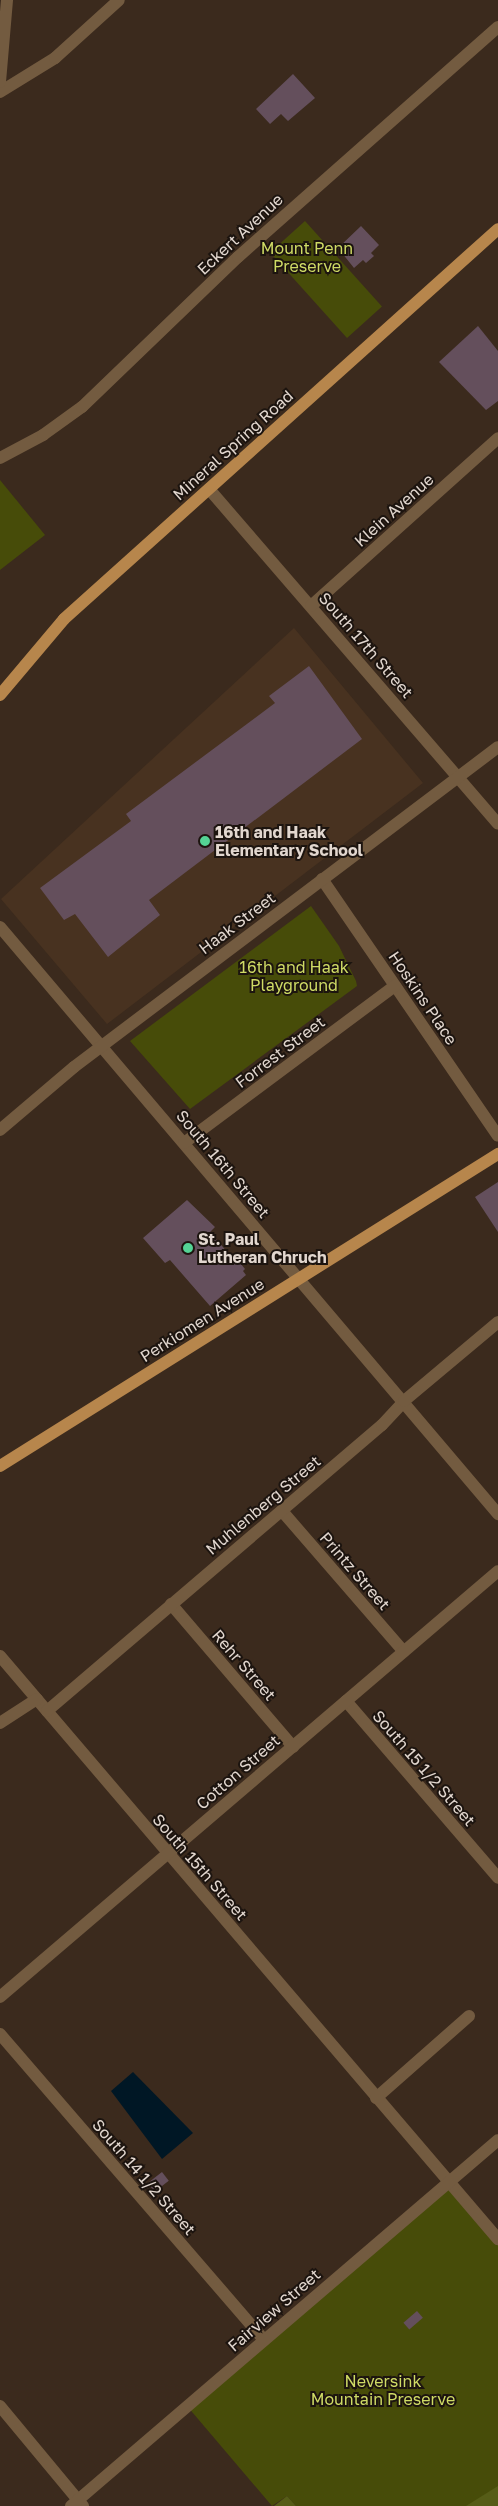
<!DOCTYPE html>
<html>
<head>
<meta charset="utf-8">
<style>
	body { margin:0 }
	#map { position:relative; width:498px; height:2506px; overflow:hidden; background:#3b2a1d; font-family:"Golos Text",sans-serif }
	div>[style] { position:absolute }
	[style*='--x'] { left:calc(var(--x)*1px); top:calc(var(--y)*1px); width:calc(var(--w)*1px); rotate:calc(var(--a)*1deg) }
	.built>* { inset:0; background:#483220 }
	.green>* { inset:0; background:#474c09; transform-origin:0 0 }
	.forest>* { inset:0; background:#565c17 }
	.water>* { inset:0; background:#001725 }
	.building>* { inset:0; background:#644f5c; transform-origin:0 0 }
	.minor>* { height:12px; margin:-6px; padding:0 6px; transform-origin:6px; border-radius:6px; background:#735b40 }
	.tertiary>* { height:12px; margin:-6px; padding:0 6px; transform-origin:6px; border-radius:6px; background:#735b40 }
	.primary>* { height:12px; margin:-6px; padding:0 6px; transform-origin:6px; border-radius:6px; background:#b7864c }
	.dots>* { width:14px; height:14px; translate:-50% -50%; box-sizing:border-box; border:2px solid #1c140f; border-radius:50% }
	span { translate:-50% -50%; white-space:nowrap; text-align:center; line-height:1.15; -webkit-text-stroke:4px #1c140f; paint-order:stroke }
	.street-label { font-size:16px; color:#e2d7cf }
	.park-label { font-size:16px; color:#cfdb65 }
	.poi-label { font-size:16px; color:#e2d7cf; font-weight:700 }
	.left { translate:0 -50%; text-align:left }
</style>
</head>
<body>
<div id="map">
	<div class="built">
		<i style="clip-path:polygon(294px 628px,423px 783px,107px 1024px,1px 899px)"></i>
	</div>
	<div class="green">
		<i style="left:305px;top:221px;width:115px;height:47px;rotate:48deg"></i>
		<i style="clip-path:polygon(0 480px,45px 535px,0 570px)"></i>
		<i style="clip-path:polygon(311px 906px,339px 946px,356px 981px,357px 986px,190px 1109px,130px 1041px)"></i>
		<i style="clip-path:polygon(449px 2182px,498px 2239px,498px 2506px,296px 2506px,287px 2496px,272px 2506px,187px 2406px)"></i>
	</div>
	<div class="forest">
		<i style="clip-path:polygon(498px 2486px,498px 2506px,466px 2506px)"></i>
		<i style="clip-path:polygon(287px 2496px,296px 2506px,274px 2506px)"></i>
	</div>
	<div class="water">
		<i style="clip-path:polygon(133px 2072px,193px 2133px,162px 2159px,111px 2091px)"></i>
	</div>
	<div class="building">
		<i style="clip-path:polygon(293px 74px,315px 98px,288px 121px,281px 114px,270px 124px,256px 109px)"></i>
		<i style="clip-path:polygon(361px 226px,379px 245px,371px 253px,374px 256px,366px 263px,363px 260px,354px 268px,338px 248px)"></i>
		<i style="clip-path:polygon(478px 326px,498px 351px,498px 401px,486px 410px,439px 362px)"></i>
		<i style="clip-path:polygon(309px 666px,362px 739px,149px 900px,160px 915px,108px 957px,75px 914px,64px 920px,40px 888px,131px 821px,126px 814px,275px 703px,269px 696px)"></i>
		<i style="clip-path:polygon(498px 1182px,498px 1232px,475px 1197px)"></i>
		<i style="clip-path:polygon(187px 1200px,215px 1227px,210px 1232px,235px 1261px,237px 1259px,245px 1269px,243px 1271px,246px 1275px,210px 1306px,170px 1260px,165px 1263px,143px 1238px)"></i>
		<i style="left:162px;top:2172px;width:11px;height:18px;rotate:52deg"></i>
		<i style="left:417px;top:2311px;width:9px;height:18px;rotate:49deg"></i>
	</div>
	<div class="minor">
		<i style="--x:0;--y:92;--w:65;--a:-31.7"></i>
		<i style="--x:55;--y:58;--w:86;--a:-42.2"></i>
		<i style="--x:0;--y:458;--w:49;--a:-28.1"></i>
		<i style="--x:43;--y:435;--w:48;--a:-35.7"></i>
		<i style="--x:82;--y:407;--w:216;--a:-43.9"></i>
		<i style="--x:238;--y:257;--w:347;--a:-41.5"></i>
		<i style="--x:209;--y:489;--w:442;--a:49.2"></i>
		<i style="--x:311;--y:606;--w:251;--a:-41.9"></i>
		<i style="--x:322;--y:879;--w:311;--a:55.6"></i>
		<i style="--x:0;--y:927;--w:770;--a:49.69"></i>
		<i style="--x:0;--y:1130;--w:97;--a:-40.4"></i>
		<i style="--x:74;--y:1067;--w:531;--a:-37.04"></i>
		<i style="--x:184;--y:1143;--w:263;--a:-36.7"></i>
		<i style="--x:282;--y:1511;--w:186;--a:49.1"></i>
		<i style="--x:171;--y:1604;--w:188;--a:49.5"></i>
		<i style="--x:0;--y:1656;--w:767;--a:49.5"></i>
		<i style="--x:346;--y:1701;--w:233;--a:49.3"></i>
		<i style="--x:47;--y:1711;--w:440;--a:-40.5"></i>
		<i style="--x:382;--y:1425;--w:33;--a:-47"></i>
		<i style="--x:404;--y:1401;--w:123;--a:-40"></i>
		<i style="--x:0;--y:1723;--w:44;--a:-33"></i>
		<i style="--x:0;--y:2034;--w:404;--a:49.2"></i>
		<i style="--x:376;--y:2098;--w:124;--a:-41.4"></i>
		<i style="--x:0;--y:2406;--w:130;--a:50.3"></i>
		<i style="--x:71;--y:2506;--w:562;--a:-40.6"></i>
	</div>
	<div class="tertiary">
		<i style="--x:0;--y:82;--w:82;--a:-85.1"></i>
		<i style="--x:0;--y:1997;--w:655;--a:-40.54"></i>
	</div>
	<div class="primary">
		<i style="--x:0;--y:695;--w:99;--a:-49.9"></i>
		<i style="--x:64;--y:619;--w:583;--a:-41.94"></i>
		<i style="--x:0;--y:1466;--w:588;--a:-32.07"></i>
	</div>
	<div class="dots">
		<i style="left:205px;top:841px;background:#54d395"></i>
		<i style="left:188px;top:1248px;background:#54d395"></i>
	</div>
	<div class="street-label">
		<span style="left:240px;top:234px;rotate:-43deg">Eckert Avenue</span>
		<span style="left:233px;top:445px;rotate:-42deg">Mineral Spring Road</span>
		<span style="left:394px;top:510px;rotate:-42deg">Klein Avenue</span>
		<span style="left:366px;top:645px;rotate:49deg">South 17th Street</span>
		<span style="left:237px;top:923px;rotate:-37deg">Haak Street</span>
		<span style="left:423px;top:998px;rotate:56deg">Hoskins Place</span>
		<span style="left:280px;top:1052px;rotate:-37deg">Forrest Street</span>
		<span style="left:223px;top:1164px;rotate:50deg">South 16th Street</span>
		<span style="left:202px;top:1320px;rotate:-32deg">Perkiomen Avenue</span>
		<span style="left:263px;top:1505px;rotate:-40deg">Muhlenberg Street</span>
		<span style="left:355px;top:1571px;rotate:49deg">Printz Street</span>
		<span style="left:244px;top:1665px;rotate:49deg">Rehr Street</span>
		<span style="left:424px;top:1768px;rotate:49deg">South 15 1/2 Street</span>
		<span style="left:238px;top:1772px;rotate:-41deg">Cotton Street</span>
		<span style="left:200px;top:1867px;rotate:49deg">South 15th Street</span>
		<span style="left:144px;top:2177px;rotate:49deg">South 14 1/2 Street</span>
		<span style="left:274px;top:2310px;rotate:-41deg">Fairview Street</span>
	</div>
	<div class="park-label">
		<span style="left:307px;top:257px">Mount Penn<br>Preserve</span>
		<span style="left:294px;top:976px">16th and Haak<br>Playground</span>
		<span style="left:383px;top:2390px">Neversink<br>Mountain Preserve</span>
	</div>
	<div class="poi-label">
		<span class="left" style="left:215px;top:841px">16th and Haak<br>Elementary School</span>
		<span class="left" style="left:198px;top:1248px">St. Paul<br>Lutheran Chruch</span>
	</div>
</div>
</body>
</html>
